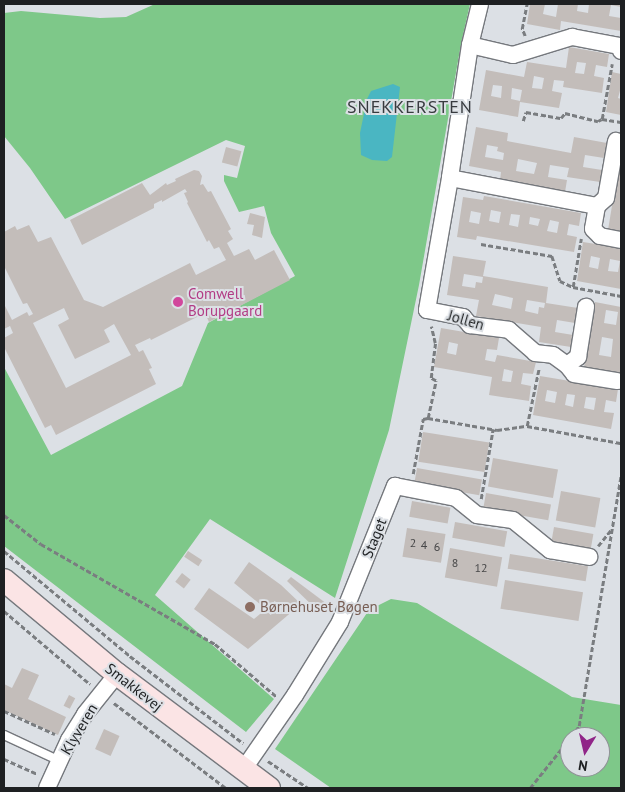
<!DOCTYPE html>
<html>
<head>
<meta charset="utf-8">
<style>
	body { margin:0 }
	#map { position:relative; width:625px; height:792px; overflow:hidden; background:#dce0e5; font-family:"PT Sans",sans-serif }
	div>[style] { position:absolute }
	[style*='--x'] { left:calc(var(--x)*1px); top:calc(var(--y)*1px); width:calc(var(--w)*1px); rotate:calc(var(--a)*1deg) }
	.green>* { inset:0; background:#7ec889 }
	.water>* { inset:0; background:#4ab6c2 }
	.building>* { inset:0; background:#c3bdba; transform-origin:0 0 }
	.path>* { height:2.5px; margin-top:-1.25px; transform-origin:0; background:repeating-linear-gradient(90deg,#7a7d80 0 5px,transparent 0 7.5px) }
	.roads { filter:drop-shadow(1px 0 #75787d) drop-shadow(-1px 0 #75787d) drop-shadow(0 1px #75787d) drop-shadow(0 -1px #75787d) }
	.lane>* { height:8px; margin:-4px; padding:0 4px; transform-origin:4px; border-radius:4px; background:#fff }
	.street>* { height:16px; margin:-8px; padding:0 8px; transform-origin:8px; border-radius:8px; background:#fff }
	.secondary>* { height:22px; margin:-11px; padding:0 11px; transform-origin:11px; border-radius:11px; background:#fbe4e5 }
	.dots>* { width:14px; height:14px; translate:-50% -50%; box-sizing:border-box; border:2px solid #dce0e5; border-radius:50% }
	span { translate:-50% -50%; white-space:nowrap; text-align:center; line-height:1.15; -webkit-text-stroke:4px #dce0e5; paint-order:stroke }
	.number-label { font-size:12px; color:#474748 }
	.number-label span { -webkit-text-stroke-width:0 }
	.hotel-label { font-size:15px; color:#b23c85 }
	.left { translate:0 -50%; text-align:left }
	.street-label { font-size:15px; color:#1e2022 }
	.education-label { font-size:15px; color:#785e54 }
	.quarter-label { font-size:18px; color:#383b3f; letter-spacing:1px }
	.frame { position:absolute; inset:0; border:5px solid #1e2022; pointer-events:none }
	.north { position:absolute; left:560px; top:727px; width:50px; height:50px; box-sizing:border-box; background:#dce0e5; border:1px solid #909397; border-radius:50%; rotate:189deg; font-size:14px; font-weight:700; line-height:20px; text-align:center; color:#1e2022 }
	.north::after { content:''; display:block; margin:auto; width:18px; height:22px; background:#902588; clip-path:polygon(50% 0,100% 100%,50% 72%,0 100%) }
</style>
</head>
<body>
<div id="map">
	<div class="green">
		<i style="clip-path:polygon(155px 4px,470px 4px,461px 44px,419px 285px,389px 430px,335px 598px,210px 519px,155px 595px,274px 699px,246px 732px,4px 546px,4px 367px,51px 455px,182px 386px,208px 323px,295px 276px,271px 233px,264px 206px,239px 212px,224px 181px,224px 175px,237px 178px,245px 146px,226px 140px,65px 219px,30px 168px,4px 136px,4px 13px,21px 11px,100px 18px,126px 17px)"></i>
		<i style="clip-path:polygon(evenodd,391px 599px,417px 603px,572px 697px,621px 705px,621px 788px,331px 788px,275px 749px,369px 610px,391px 599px,570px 737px,600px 737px,600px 767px,570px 767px,570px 737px)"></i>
	</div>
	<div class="water">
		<i style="clip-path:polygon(393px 84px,400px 87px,392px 157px,387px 161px,372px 160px,361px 155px,360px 133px,367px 99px,371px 91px)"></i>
	</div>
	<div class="building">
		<i style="clip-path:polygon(530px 4px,545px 4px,543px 14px,556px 17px,558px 4px,578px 4px,577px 11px,588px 13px,589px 4px,621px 4px,621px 7px,611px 5px,609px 16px,621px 18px,621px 31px,561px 21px,560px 30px,527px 24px)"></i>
		<i style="clip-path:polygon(evenodd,569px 47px,609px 54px,607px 67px,596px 65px,594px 76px,604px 78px,602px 93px,563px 87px,564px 81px,554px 80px,552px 91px,562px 93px,559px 108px,520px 102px,518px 117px,479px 110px,486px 70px,524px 77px,527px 62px,566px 68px,569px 47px,577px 62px,586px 63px,584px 74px,575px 73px,577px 62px,569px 47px,534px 76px,544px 78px,542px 89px,532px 88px,534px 76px,569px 47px,493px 85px,502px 86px,501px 98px,491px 96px,493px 85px,569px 47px,512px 88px,522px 90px,520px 101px,511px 99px,512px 88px)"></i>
		<i style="clip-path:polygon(612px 72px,621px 74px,621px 87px,618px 98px,621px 99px,621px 115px,606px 112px)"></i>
		<i style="clip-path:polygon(evenodd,476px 127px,508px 133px,507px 141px,571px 153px,574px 137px,607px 143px,604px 158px,585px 155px,583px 167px,602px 170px,600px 182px,567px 177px,569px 168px,550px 165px,548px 177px,567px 180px,565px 192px,500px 181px,501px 172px,469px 166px,476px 127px,487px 145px,498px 147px,497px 151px,504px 153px,503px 160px,485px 157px,487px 145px,476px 127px,518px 159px,537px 163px,534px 174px,516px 171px,518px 159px)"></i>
		<i style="left:226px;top:147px;width:16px;height:16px;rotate:15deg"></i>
		<i style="clip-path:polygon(620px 157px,621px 157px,621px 232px,608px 230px)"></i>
		<i style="clip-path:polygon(evenodd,194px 170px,199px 171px,202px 176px,200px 185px,203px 184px,208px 192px,211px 191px,231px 229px,228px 231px,233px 239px,227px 243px,234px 256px,249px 249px,255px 260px,274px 250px,290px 280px,209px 322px,205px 313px,151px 340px,150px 338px,135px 345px,139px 352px,143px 350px,152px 368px,149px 369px,156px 384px,56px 435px,51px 425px,45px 428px,4px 347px,4px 338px,13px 333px,10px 326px,4px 329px,4px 304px,12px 320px,27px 312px,29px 316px,33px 314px,27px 303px,23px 304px,4px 266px,4px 232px,15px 226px,17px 230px,29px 225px,38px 242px,51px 237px,84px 300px,103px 307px,190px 263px,196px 275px,226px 260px,219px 247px,214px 249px,209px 240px,207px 242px,187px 203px,188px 202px,184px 193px,187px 192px,185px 189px,162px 202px,162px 200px,154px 204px,154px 208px,82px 245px,70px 220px,142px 183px,150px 195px,166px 183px,167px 185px,176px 181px,175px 179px,194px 170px,64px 308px,69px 319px,58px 325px,75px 359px,110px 342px,104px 330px,114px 324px,131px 355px,66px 388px,33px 323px,64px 308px)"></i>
		<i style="clip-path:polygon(evenodd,484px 196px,581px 213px,579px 226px,569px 224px,567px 235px,577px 237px,574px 252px,477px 236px,476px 240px,457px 237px,463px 197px,483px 200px,484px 196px,491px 210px,501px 212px,499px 223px,489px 221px,491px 210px,484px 196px,471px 211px,481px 213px,479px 224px,469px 222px,471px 211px,484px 196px,511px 214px,520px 215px,518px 227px,509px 225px,511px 214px,484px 196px,530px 217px,540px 219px,538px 226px,529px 224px,530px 217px,484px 196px,550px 220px,559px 222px,557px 233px,547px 231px,550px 220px)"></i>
		<i style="clip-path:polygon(250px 213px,265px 217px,262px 238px,252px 235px,254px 225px,247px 224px)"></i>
		<i style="clip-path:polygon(evenodd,583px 242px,621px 248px,621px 289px,577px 281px,583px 242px,591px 256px,600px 258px,598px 269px,589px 267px,591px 256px,583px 242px,610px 259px,620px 261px,618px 272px,608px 271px,610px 259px)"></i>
		<i style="clip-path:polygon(evenodd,453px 256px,486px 261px,483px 276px,548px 287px,546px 303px,578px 308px,575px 323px,557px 320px,555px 332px,573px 335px,571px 347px,539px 342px,541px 327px,476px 316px,479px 300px,447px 295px,453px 256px,464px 274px,483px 277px,482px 283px,476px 282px,475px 288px,462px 286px,464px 274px,453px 256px,495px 294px,513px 298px,511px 309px,492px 305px,495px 294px,453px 256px,527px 300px,545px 303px,544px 308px,539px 307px,538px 314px,525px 311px,527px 300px)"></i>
		<i style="clip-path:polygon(evenodd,595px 302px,621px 307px,621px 373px,584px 367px,595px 302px,606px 310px,618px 312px,616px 325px,604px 323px,606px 310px,595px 302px,602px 337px,613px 339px,611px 357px,599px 355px,602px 337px)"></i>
		<i style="clip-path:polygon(evenodd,441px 328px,499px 338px,497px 350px,487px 349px,485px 360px,495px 362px,497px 355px,536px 362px,533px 374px,523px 373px,521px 384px,531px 386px,529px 401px,489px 395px,492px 377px,434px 367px,441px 328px,449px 342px,458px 344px,456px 355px,447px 353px,449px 342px,441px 328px,504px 369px,513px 371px,511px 382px,502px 381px,504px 369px)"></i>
		<i style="clip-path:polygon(evenodd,540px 376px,618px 389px,616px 402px,606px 400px,604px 412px,614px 413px,611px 429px,533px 415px,540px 376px,547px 390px,557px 392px,555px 403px,545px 401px,547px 390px,540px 376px,567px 394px,575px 395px,573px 407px,565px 405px,567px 394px,540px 376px,586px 397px,596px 398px,594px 410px,584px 408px,586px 397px)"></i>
		<i style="left:423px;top:432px;width:67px;height:30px;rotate:9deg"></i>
		<i style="left:493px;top:458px;width:66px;height:29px;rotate:10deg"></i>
		<i style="left:417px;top:468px;width:66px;height:16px;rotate:10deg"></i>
		<i style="left:561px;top:491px;width:40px;height:30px;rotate:10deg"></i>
		<i style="left:486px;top:493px;width:66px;height:16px;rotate:10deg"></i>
		<i style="left:412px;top:501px;width:39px;height:16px;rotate:10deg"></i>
		<i style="left:455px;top:522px;width:53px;height:16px;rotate:10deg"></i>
		<i style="left:554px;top:527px;width:40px;height:16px;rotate:10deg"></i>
		<i style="left:407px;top:528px;width:39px;height:29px;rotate:9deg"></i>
		<i style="left:450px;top:548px;width:53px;height:30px;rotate:10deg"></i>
		<i style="left:188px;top:551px;width:17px;height:7px;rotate:33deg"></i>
		<i style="left:510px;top:554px;width:79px;height:15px;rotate:9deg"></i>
		<i style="clip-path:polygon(249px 562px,281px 585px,301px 604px,248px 649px,194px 609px,209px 588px,254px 619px,266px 609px,234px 583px)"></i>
		<i style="left:182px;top:573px;width:11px;height:11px;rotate:38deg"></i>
		<i style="clip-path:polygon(291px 577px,327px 604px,318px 611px,287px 581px)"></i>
		<i style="left:505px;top:580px;width:79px;height:29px;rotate:9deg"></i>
		<i style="clip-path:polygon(22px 668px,39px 675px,28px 699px,66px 717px,58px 735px,4px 710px,4px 684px,12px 688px)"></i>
		<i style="left:69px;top:695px;width:7px;height:12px;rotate:27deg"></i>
		<i style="left:104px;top:729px;width:17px;height:22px;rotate:24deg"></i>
	</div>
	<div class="path">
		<i style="--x:525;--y:36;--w:8;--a:-113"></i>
		<i style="--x:522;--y:29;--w:25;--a:-79"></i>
		<i style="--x:602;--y:119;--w:56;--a:-79.7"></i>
		<i style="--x:523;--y:121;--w:9;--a:-72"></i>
		<i style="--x:526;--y:112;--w:36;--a:10"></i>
		<i style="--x:561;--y:118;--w:6;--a:-51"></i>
		<i style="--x:565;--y:113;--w:34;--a:14"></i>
		<i style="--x:598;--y:121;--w:4;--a:-27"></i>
		<i style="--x:602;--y:119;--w:19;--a:9"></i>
		<i style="--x:481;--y:244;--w:72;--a:9.6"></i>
		<i style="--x:552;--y:256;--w:26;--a:72"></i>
		<i style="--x:560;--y:281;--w:14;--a:25"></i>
		<i style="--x:573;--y:287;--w:49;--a:10.6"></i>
		<i style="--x:573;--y:287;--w:49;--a:-80.5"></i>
		<i style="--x:428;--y:418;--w:70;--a:9.9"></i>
		<i style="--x:497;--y:430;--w:30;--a:-8"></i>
		<i style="--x:527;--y:426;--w:96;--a:10.3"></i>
		<i style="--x:527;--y:426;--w:59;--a:-78.3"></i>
		<i style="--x:413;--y:474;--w:56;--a:-79.7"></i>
		<i style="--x:423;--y:419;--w:5;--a:-11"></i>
		<i style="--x:428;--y:418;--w:38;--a:-78"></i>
		<i style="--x:436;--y:381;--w:6;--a:-149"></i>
		<i style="--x:431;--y:378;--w:35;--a:-83"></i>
		<i style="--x:435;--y:343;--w:17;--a:-103"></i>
		<i style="--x:481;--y:499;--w:71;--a:-80.3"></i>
		<i style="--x:4;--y:515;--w:47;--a:38.1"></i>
		<i style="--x:41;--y:544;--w:201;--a:29.9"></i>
		<i style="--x:215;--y:644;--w:82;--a:40.5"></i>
		<i style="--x:598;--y:546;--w:22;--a:-51"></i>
		<i style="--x:4;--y:551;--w:164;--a:39.8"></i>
		<i style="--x:130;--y:656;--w:143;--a:37.6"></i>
		<i style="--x:4;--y:611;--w:113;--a:40.3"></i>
		<i style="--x:114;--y:703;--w:141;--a:37.2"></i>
		<i style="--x:4;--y:711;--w:56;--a:24.3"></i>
		<i style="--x:571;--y:737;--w:14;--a:-54"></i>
		<i style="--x:579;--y:726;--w:254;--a:-80.5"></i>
		<i style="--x:4;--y:759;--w:37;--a:24"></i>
		<i style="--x:268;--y:761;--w:48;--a:34"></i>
		<i style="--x:530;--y:788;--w:64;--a:-51.3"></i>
	</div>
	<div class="roads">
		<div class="lane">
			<i style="--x:4;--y:735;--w:62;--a:24.9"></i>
		</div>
		<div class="street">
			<i style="--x:480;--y:4;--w:42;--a:103.7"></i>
			<i style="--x:470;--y:45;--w:134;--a:98.6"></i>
			<i style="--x:450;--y:178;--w:134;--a:99.9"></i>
			<i style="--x:427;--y:310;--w:37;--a:11"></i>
			<i style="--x:463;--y:317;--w:11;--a:49"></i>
			<i style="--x:470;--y:325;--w:39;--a:7"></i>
			<i style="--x:509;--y:330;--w:35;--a:41"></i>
			<i style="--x:535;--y:353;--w:18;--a:6"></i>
			<i style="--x:553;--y:355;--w:17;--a:36"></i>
			<i style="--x:567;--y:365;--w:11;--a:52"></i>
			<i style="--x:574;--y:374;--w:44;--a:9.2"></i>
			<i style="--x:470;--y:45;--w:44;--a:13.1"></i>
			<i style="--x:513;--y:55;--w:62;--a:-17"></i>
			<i style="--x:572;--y:37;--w:49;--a:10.6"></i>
			<i style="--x:620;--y:46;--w:5;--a:79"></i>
			<i style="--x:450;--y:178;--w:150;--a:10.8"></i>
			<i style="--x:597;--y:206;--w:23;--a:100"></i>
			<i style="--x:593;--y:229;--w:10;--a:45"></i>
			<i style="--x:600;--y:236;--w:21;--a:11"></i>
			<i style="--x:597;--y:206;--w:12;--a:-42"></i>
			<i style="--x:606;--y:198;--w:58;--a:-80"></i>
			<i style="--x:567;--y:365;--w:14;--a:-36"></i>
			<i style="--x:578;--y:357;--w:51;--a:-80.9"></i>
			<i style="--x:243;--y:770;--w:91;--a:-55.3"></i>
			<i style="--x:295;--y:695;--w:86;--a:-58.3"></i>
			<i style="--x:340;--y:622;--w:147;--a:-68"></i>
			<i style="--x:395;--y:486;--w:62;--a:11.1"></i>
			<i style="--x:456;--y:498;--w:27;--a:39"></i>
			<i style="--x:477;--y:515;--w:36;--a:8"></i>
			<i style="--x:513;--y:520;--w:48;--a:39"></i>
			<i style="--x:550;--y:550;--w:40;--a:10"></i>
			<i style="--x:47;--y:788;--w:53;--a:-65.4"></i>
			<i style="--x:69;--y:740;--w:31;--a:-58"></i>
			<i style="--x:85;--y:714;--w:51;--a:-51.3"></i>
		</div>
		<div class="secondary">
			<i style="--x:4;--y:580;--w:147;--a:39.8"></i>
			<i style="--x:117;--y:674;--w:190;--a:36.9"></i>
		</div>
	</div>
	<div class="dots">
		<i style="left:178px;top:302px;background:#d1479c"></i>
		<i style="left:250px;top:607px;background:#8d6e63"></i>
	</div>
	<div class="number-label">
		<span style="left:413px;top:543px">2</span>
		<span style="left:424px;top:545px">4</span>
		<span style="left:437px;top:547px">6</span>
		<span style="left:455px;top:563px">8</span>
		<span style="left:481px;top:568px">12</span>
	</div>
	<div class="hotel-label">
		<span class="left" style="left:188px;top:302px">Comwell<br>Borupgaard</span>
	</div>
	<div class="street-label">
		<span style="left:466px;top:320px;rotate:16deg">Jollen</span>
		<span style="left:374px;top:538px;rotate:-68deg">Staget</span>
		<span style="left:134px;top:687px;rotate:38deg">Smakkevej</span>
		<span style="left:79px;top:729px;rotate:-59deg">Klyveren</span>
	</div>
	<div class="education-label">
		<span class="left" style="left:260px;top:607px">Børnehuset Bøgen</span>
	</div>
	<div class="quarter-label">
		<span style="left:410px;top:107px">SNEKKERSTEN</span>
	</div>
	<div class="frame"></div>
	<div class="north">N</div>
</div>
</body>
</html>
